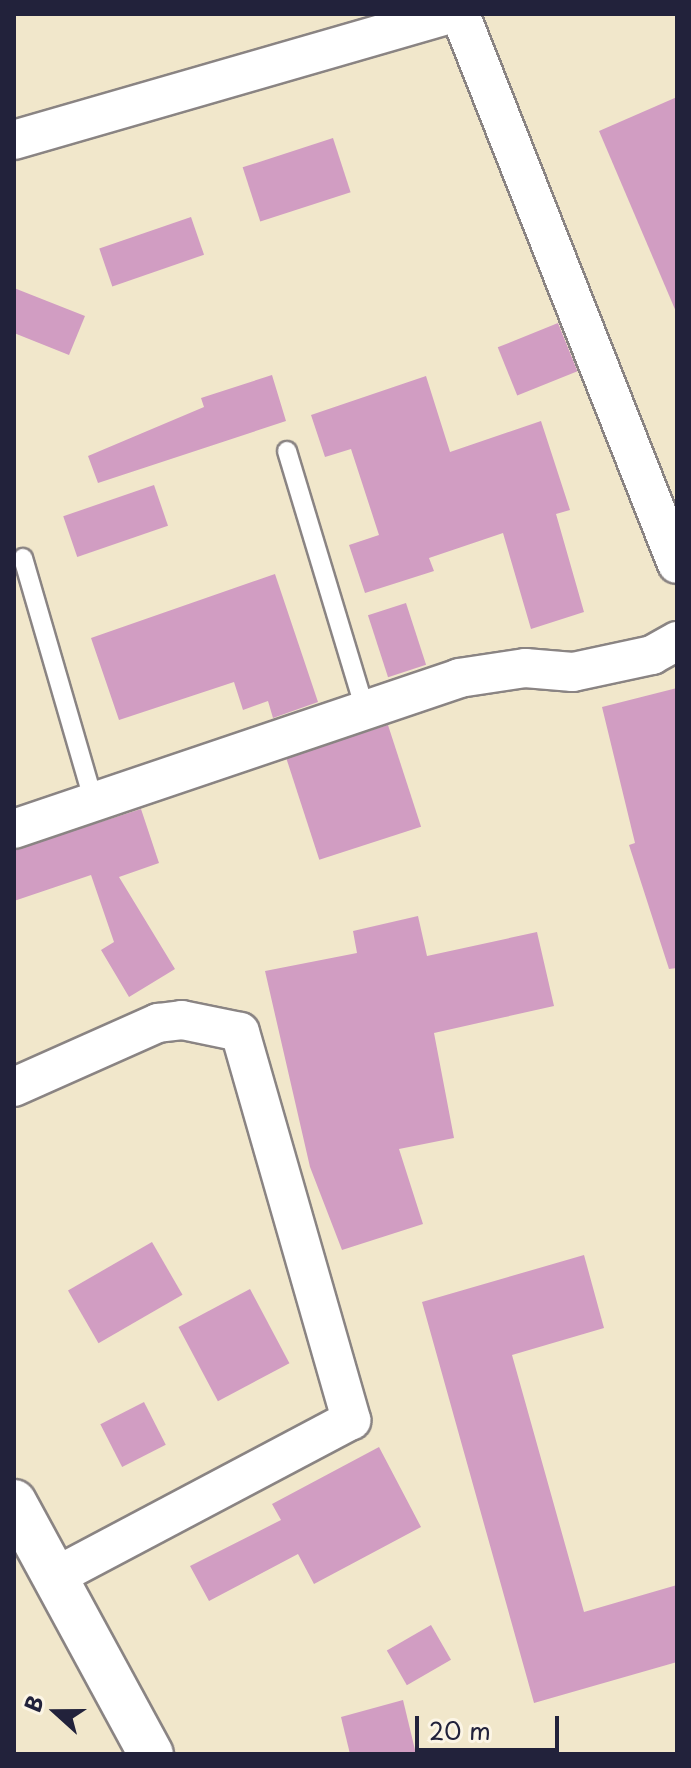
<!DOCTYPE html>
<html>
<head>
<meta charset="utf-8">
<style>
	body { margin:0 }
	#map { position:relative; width:691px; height:1768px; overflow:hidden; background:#f1e7cb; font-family:"Playpen Sans",sans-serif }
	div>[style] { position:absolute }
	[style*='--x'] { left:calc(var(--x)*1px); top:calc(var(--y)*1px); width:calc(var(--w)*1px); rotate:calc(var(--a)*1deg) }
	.building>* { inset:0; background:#d19dc2; transform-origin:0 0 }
	.roads { filter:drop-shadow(2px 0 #8a8483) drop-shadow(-2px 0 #8a8483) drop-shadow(0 2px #8a8483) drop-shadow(0 -2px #8a8483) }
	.service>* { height:18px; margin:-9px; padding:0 9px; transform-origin:9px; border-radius:9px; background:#fff }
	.minor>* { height:38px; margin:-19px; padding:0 19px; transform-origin:19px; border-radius:19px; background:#fff }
	.tertiary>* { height:44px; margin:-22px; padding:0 22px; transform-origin:22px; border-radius:22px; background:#fff }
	span { translate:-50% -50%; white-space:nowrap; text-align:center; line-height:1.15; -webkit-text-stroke:8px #fcf5e5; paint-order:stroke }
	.frame { position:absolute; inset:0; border:16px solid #22223b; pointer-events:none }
	.north { position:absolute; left:16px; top:1672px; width:80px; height:80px; -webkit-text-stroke:6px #fcf5e5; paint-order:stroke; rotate:291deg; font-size:22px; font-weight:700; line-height:32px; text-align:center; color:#22223b }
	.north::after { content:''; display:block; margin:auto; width:28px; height:36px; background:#22223b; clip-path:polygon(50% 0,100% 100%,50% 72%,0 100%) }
	.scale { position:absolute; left:415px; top:1716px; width:144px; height:36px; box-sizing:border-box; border:4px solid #22223b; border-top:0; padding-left:10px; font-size:24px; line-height:28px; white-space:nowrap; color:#22223b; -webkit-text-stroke:6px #fcf5e5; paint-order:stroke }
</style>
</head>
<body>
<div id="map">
	<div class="building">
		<i style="clip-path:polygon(677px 97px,677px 314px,599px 131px)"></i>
		<i style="left:333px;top:138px;width:57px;height:95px;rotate:72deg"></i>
		<i style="left:191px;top:217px;width:40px;height:97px;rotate:71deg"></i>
		<i style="clip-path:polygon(14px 288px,85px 316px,69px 355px,14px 333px)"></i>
		<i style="left:558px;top:323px;width:52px;height:65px;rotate:68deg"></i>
		<i style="clip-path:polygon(272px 375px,286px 421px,98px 483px,88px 456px,204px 407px,201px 398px)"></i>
		<i style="clip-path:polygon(426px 376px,450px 452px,541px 421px,570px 510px,556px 514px,584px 612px,531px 629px,503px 533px,429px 558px,434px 571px,365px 593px,349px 545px,379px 535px,351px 449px,325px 457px,311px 415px)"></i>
		<i style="left:154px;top:485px;width:43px;height:96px;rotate:71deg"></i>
		<i style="clip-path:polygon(275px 574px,318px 702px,273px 718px,268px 701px,243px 710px,234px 682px,119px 720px,91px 638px)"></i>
		<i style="left:406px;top:603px;width:65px;height:40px;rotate:72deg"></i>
		<i style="clip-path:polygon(677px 688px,677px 968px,669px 969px,629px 845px,635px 843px,602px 707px)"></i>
		<i style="left:388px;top:725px;width:107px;height:107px;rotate:72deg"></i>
		<i style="clip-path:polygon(141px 809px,159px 863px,119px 877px,175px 969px,129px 997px,101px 950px,114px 942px,91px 875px,14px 901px,14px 850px)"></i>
		<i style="clip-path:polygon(418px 916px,427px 956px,537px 932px,554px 1006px,434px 1033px,454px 1138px,399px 1149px,423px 1224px,342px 1250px,310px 1167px,265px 971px,357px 953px,353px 931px)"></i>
		<i style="left:152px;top:1242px;width:61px;height:97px;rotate:60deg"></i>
		<i style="clip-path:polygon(584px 1255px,604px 1328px,512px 1355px,584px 1612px,677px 1585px,677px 1662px,534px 1703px,422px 1302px)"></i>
		<i style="left:250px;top:1289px;width:84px;height:81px;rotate:62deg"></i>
		<i style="left:144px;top:1402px;width:48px;height:49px;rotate:63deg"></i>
		<i style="clip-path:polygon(379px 1447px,421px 1527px,314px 1584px,298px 1554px,209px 1601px,190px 1566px,281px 1520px,272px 1504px)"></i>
		<i style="left:431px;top:1625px;width:40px;height:51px;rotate:60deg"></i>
		<i style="clip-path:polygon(403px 1700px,416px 1754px,350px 1754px,341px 1717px)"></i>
	</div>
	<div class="roads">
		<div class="service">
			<i style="--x:287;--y:451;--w:270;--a:73.2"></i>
			<i style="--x:23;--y:558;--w:254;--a:73.8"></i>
		</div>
		<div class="minor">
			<i style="--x:460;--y:14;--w:591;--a:68.47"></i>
			<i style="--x:14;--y:140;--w:454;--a:-16.1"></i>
			<i style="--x:14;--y:829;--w:470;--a:-18.7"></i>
			<i style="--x:459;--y:678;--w:67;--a:-8.6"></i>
			<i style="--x:525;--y:668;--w:48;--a:4.8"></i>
			<i style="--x:573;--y:672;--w:81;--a:-12.1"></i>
			<i style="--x:652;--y:655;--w:29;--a:-29"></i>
			<i style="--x:14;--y:1087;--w:158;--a:-24"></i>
			<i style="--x:158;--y:1023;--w:24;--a:-7"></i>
			<i style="--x:182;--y:1020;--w:59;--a:11.7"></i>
			<i style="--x:240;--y:1032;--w:404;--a:74"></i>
			<i style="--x:351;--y:1420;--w:331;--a:152.1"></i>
		</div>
		<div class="tertiary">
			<i style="--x:14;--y:1502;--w:287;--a:61.5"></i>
		</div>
	</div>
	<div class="frame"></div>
	<div class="north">B</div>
	<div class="scale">20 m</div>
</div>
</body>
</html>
